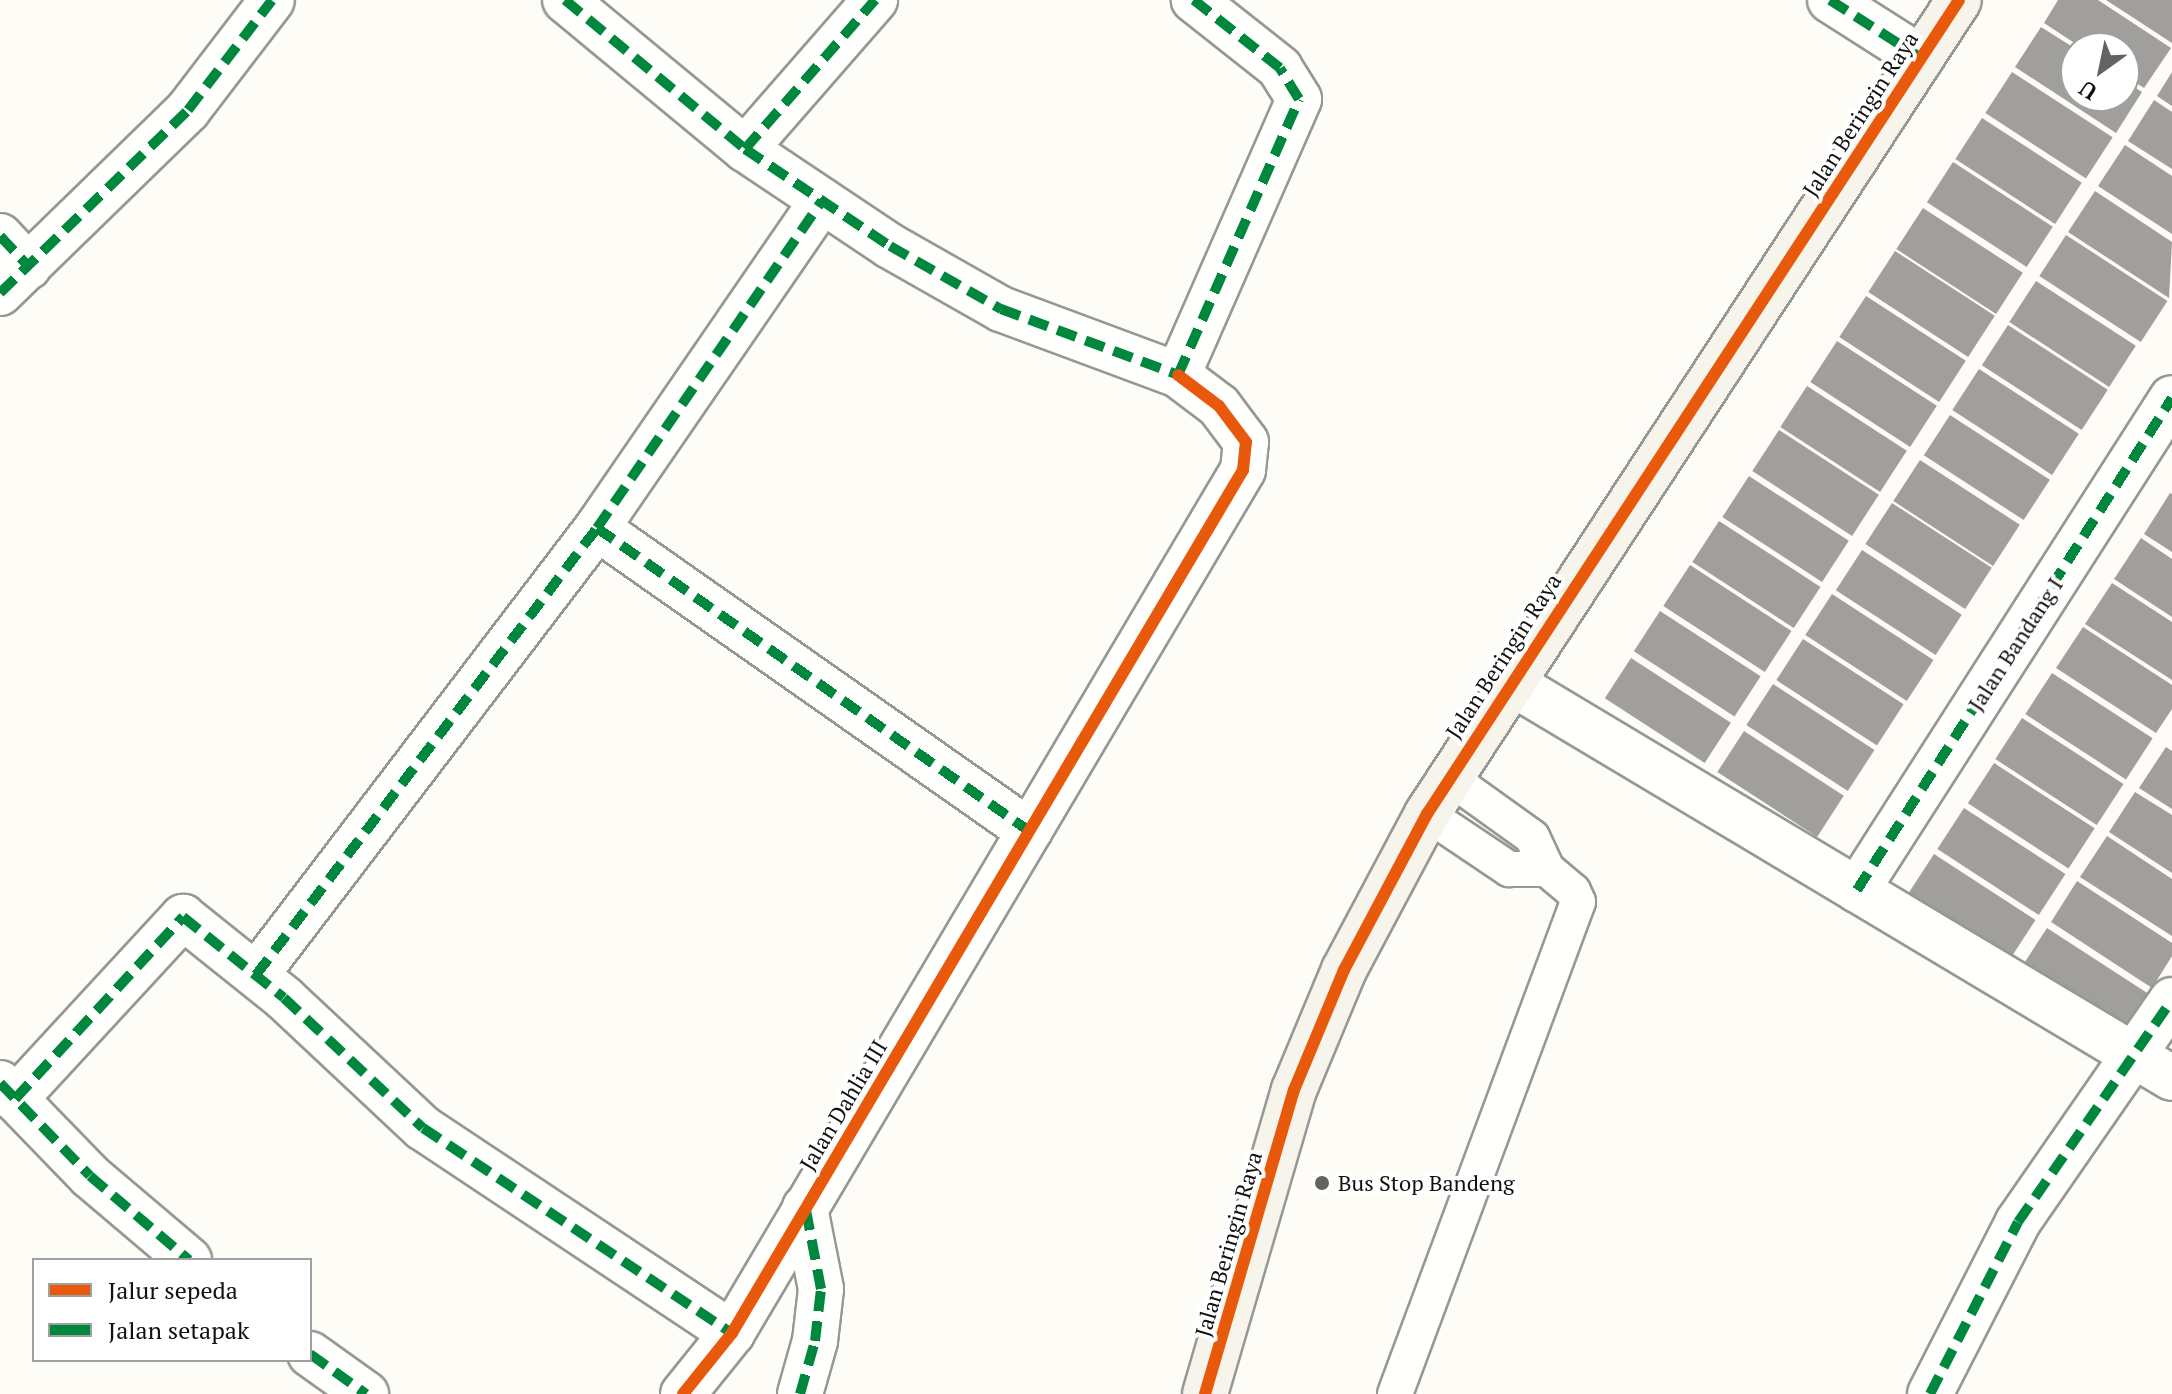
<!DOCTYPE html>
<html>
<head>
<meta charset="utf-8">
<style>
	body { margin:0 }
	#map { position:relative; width:2172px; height:1394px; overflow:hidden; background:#fdfcf7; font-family:"PT Serif",serif }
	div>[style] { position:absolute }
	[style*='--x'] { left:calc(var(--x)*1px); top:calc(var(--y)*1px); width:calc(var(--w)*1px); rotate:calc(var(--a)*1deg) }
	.building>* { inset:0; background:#a19f9c; transform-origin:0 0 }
	.roads { filter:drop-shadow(2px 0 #979795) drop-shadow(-2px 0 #979795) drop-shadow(0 2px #979795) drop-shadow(0 -2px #979795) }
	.lane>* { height:34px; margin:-17px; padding:0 17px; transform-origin:17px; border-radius:17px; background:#fffffe }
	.street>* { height:44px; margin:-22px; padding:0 22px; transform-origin:22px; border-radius:22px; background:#fffffe }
	.secondary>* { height:44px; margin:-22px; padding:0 22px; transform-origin:22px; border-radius:22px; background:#f6f4eb }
	.quiet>* { height:10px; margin-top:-5px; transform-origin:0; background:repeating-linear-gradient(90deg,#00873e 0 20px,transparent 0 30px) }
	.cycleway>* { height:12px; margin:-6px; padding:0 6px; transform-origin:6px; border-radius:6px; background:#e8590c }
	.dots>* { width:22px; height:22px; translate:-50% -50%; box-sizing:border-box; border:4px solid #fff; border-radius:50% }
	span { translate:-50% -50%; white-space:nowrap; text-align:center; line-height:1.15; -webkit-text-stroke:8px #fff; paint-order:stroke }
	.street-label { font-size:22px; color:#111 }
	.poi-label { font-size:22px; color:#111 }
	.left { translate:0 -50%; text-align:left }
	.legend { position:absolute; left:32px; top:1258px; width:280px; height:104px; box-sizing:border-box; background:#fff; border:2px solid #a0a0a0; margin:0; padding:10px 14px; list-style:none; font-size:24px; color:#111 }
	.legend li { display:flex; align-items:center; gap:16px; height:40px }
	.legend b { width:40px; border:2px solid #a0a0a0 }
	.north { position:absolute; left:2060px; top:32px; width:80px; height:80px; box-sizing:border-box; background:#fff; border:2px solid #a0a0a0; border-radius:50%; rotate:213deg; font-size:22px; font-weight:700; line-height:32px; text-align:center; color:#111 }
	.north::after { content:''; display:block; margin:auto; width:28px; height:36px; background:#646362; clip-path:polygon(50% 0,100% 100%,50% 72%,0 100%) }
</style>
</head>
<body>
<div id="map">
	<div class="building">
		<i style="clip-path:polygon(2058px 0,2098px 0,2171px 48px,2144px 88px,2124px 75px,2124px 48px,2082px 48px,2044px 23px)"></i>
		<i style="clip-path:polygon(2106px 0,2172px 0,2172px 43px)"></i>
		<i style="clip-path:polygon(2041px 27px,2076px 49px,2076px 96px,2124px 96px,2124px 80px,2142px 92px,2116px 133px,2015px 67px)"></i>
		<i style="left:2012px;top:72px;width:120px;height:49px;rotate:33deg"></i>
		<i style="clip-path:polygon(2172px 72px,2172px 106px,2157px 96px)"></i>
		<i style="clip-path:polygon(2154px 100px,2172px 112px,2172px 169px,2128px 141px)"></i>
		<i style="left:1982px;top:118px;width:119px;height:49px;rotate:33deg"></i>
		<i style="clip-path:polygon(2125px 145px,2172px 176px,2172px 234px,2098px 186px)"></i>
		<i style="left:1953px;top:162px;width:119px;height:48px;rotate:33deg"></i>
		<i style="clip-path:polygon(2095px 191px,2172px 242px,2169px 298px,2068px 232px)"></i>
		<i style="left:1923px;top:208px;width:119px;height:49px;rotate:33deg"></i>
		<i style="left:2066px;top:235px;width:121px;height:49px;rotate:33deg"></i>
		<i style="left:1895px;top:251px;width:119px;height:49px;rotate:33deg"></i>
		<i style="left:2036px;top:281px;width:119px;height:49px;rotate:33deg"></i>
		<i style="left:1866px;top:296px;width:119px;height:49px;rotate:33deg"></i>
		<i style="left:2008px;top:325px;width:119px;height:48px;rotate:33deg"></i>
		<i style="left:1837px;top:341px;width:119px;height:49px;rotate:33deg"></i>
		<i style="left:1979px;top:369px;width:119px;height:49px;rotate:33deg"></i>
		<i style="left:1807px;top:386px;width:119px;height:49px;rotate:33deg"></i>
		<i style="left:1950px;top:415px;width:119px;height:48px;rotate:33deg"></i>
		<i style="left:1779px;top:430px;width:119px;height:49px;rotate:33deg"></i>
		<i style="left:1920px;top:460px;width:119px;height:49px;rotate:33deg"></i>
		<i style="left:1749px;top:476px;width:119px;height:49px;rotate:33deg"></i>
		<i style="clip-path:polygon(2170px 493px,2172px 494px,2172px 552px,2144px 534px)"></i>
		<i style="left:1892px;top:503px;width:119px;height:49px;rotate:33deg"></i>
		<i style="left:1719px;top:521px;width:121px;height:49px;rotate:33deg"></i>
		<i style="clip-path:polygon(2141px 538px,2172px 559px,2172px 617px,2114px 579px)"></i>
		<i style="left:1862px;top:550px;width:119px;height:48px;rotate:33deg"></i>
		<i style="left:1690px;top:565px;width:121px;height:49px;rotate:33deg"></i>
		<i style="clip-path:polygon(2112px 583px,2172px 622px,2172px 680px,2085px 624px)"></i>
		<i style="left:1832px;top:594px;width:121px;height:49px;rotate:33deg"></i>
		<i style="left:1660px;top:611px;width:120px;height:48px;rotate:33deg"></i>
		<i style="clip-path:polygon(2083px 627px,2172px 685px,2172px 709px,2156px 733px,2056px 668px)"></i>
		<i style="left:1803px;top:639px;width:120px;height:49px;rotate:33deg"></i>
		<i style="left:1631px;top:658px;width:119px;height:48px;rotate:33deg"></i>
		<i style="left:2052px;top:673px;width:120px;height:49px;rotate:33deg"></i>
		<i style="left:1773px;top:684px;width:121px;height:49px;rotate:33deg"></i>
		<i style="left:2022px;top:718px;width:121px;height:49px;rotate:33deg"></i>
		<i style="left:1744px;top:731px;width:119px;height:49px;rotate:33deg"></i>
		<i style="clip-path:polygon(2166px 747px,2172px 751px,2172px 809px,2139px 788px)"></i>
		<i style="left:1994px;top:763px;width:120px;height:48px;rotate:33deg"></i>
		<i style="clip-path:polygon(2135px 792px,2172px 815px,2172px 873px,2109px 832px)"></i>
		<i style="left:1964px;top:808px;width:121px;height:49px;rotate:33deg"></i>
		<i style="clip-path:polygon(2107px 836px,2172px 879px,2172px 936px,2080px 877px)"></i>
		<i style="left:1934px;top:854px;width:121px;height:49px;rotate:33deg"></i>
		<i style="clip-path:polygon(2077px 881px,2172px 943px,2172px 956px,2152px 988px,2051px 922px)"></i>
		<i style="left:2047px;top:928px;width:120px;height:48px;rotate:33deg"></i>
	</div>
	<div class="roads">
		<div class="lane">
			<i style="--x:1427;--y:814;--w:99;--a:33.9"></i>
			<i style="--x:1509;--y:869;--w:38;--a:0"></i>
			<i style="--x:1395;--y:1394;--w:525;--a:-69.6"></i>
			<i style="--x:1578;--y:902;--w:12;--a:-114"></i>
			<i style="--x:1573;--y:891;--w:34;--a:-140"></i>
			<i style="--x:1547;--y:869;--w:35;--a:-115"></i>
			<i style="--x:1532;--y:837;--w:105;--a:-144.3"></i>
		</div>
		<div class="street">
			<i style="--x:565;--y:0;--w:234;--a:39.6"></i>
			<i style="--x:745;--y:149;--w:174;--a:33.8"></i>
			<i style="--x:890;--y:246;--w:128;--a:29.6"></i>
			<i style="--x:1001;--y:309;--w:189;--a:20.4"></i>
			<i style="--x:1178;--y:375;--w:301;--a:-66.3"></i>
			<i style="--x:1299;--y:99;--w:36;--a:-122"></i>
			<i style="--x:1280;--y:68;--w:110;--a:-141.7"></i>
			<i style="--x:1830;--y:0;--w:108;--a:32.5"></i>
			<i style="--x:745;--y:149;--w:198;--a:-48.9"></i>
			<i style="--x:0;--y:236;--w:42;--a:46.9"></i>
			<i style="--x:0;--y:293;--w:262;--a:-44.2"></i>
			<i style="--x:188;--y:110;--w:138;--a:-52.6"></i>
			<i style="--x:597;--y:528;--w:528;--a:35.05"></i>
			<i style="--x:1510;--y:682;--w:771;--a:30.89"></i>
			<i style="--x:1857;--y:890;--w:584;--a:-57.37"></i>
			<i style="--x:256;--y:975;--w:562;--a:-52.66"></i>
			<i style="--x:597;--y:528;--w:397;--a:-55.5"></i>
			<i style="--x:0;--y:1083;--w:129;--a:45.9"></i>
			<i style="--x:90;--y:1176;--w:130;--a:40.3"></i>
			<i style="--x:15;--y:1099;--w:248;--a:-47.3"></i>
			<i style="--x:183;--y:917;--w:129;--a:38.7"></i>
			<i style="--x:284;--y:998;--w:190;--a:43.1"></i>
			<i style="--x:423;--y:1128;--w:371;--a:33.6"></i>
			<i style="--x:310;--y:1354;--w:69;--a:35.5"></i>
			<i style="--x:683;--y:1394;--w:78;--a:-51.2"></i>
			<i style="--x:732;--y:1333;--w:1003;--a:-59.37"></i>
			<i style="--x:1243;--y:470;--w:28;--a:-84"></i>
			<i style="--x:1246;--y:442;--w:45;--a:-126.9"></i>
			<i style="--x:1219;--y:406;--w:51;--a:-142.9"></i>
			<i style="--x:800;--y:1394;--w:55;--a:-74.2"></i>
			<i style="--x:815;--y:1341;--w:52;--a:-83.4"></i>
			<i style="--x:821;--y:1289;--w:83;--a:-101.2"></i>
			<i style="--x:1930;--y:1394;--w:193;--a:-62.9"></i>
			<i style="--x:2018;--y:1222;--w:270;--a:-55.3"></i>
		</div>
		<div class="secondary">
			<i style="--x:1205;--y:1394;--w:317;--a:-73.7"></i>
			<i style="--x:1294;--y:1090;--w:130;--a:-67.4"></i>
			<i style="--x:1344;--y:970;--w:177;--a:-62"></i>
			<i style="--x:1427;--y:814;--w:972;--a:-56.83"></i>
		</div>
	</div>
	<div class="quiet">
		<i style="--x:565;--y:0;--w:234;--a:39.6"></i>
		<i style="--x:745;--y:149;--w:174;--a:33.8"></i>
		<i style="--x:890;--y:246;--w:128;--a:29.6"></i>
		<i style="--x:1001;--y:309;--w:189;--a:20.4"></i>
		<i style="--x:1178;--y:375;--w:301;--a:-66.3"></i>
		<i style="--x:1299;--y:99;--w:36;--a:-122"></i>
		<i style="--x:1280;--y:68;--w:110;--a:-141.7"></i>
		<i style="--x:1830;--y:0;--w:108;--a:32.5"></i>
		<i style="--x:745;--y:149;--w:198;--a:-48.9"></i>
		<i style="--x:0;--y:236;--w:42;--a:46.9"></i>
		<i style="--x:0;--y:293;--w:262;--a:-44.2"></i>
		<i style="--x:188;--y:110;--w:138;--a:-52.6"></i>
		<i style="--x:597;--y:528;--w:528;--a:35.05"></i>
		<i style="--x:1857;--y:890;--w:584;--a:-57.37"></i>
		<i style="--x:256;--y:975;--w:562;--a:-52.66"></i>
		<i style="--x:597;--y:528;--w:397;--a:-55.5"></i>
		<i style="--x:0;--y:1083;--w:129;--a:45.9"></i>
		<i style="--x:90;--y:1176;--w:130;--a:40.3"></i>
		<i style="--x:15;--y:1099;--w:248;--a:-47.3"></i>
		<i style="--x:183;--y:917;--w:129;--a:38.7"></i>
		<i style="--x:284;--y:998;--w:190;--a:43.1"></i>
		<i style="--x:423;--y:1128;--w:371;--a:33.6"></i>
		<i style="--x:310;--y:1354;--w:69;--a:35.5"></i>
		<i style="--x:800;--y:1394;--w:55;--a:-74.2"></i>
		<i style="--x:815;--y:1341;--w:52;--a:-83.4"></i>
		<i style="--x:821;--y:1289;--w:80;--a:-100.8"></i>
		<i style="--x:1930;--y:1394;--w:193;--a:-62.9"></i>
		<i style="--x:2018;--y:1222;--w:270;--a:-55.3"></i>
	</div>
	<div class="cycleway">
		<i style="--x:683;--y:1394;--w:78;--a:-51.2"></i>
		<i style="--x:732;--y:1333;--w:1003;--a:-59.37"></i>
		<i style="--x:1243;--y:470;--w:28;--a:-84"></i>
		<i style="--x:1246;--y:442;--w:45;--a:-126.9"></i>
		<i style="--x:1219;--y:406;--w:51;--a:-142.9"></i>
		<i style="--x:1205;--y:1394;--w:317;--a:-73.7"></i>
		<i style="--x:1294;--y:1090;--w:130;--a:-67.4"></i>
		<i style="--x:1344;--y:970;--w:177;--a:-62"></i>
		<i style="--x:1427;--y:814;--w:972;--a:-56.83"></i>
	</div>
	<div class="dots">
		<i style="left:1322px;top:1183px;background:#646362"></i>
	</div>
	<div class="street-label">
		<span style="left:1860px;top:114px;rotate:-57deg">Jalan Beringin Raya</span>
		<span style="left:2015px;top:644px;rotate:-57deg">Jalan Bandang I</span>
		<span style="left:1503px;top:656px;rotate:-57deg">Jalan Beringin Raya</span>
		<span style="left:843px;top:1105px;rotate:-59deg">Jalan Dahlia III</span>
		<span style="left:1228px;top:1244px;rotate:-74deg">Jalan Beringin Raya</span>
	</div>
	<div class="poi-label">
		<span class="left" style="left:1338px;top:1183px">Bus Stop Bandeng</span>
	</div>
	<ul class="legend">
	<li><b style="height:10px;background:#e8590c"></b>Jalur sepeda</li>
	<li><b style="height:10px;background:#00873e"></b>Jalan setapak</li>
	</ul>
	<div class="north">U</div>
</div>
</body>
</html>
